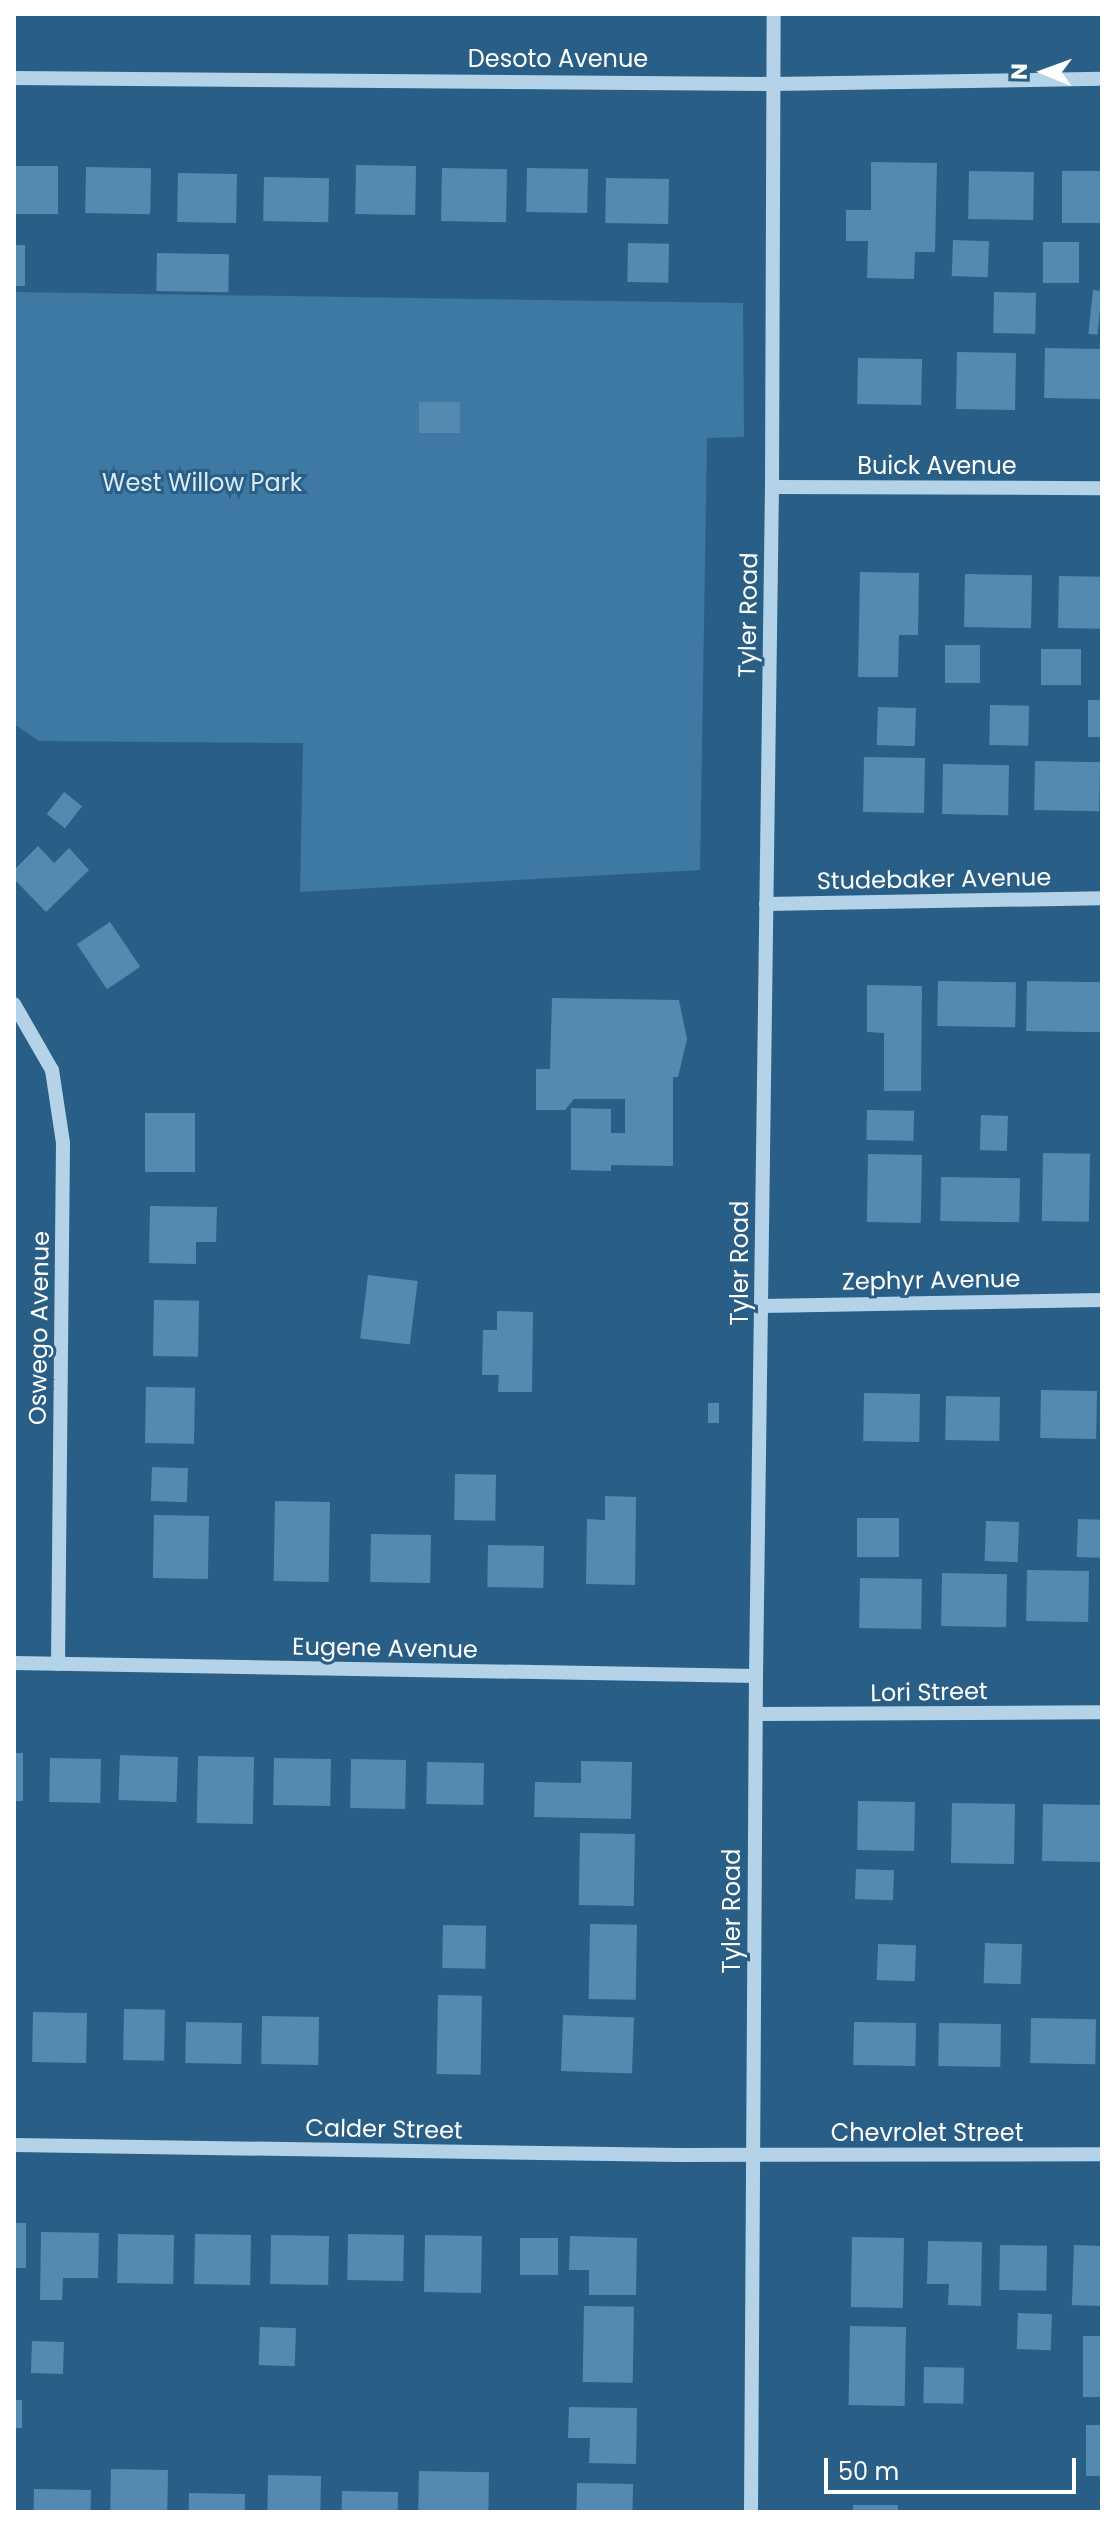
<!DOCTYPE html>
<html>
<head>
<meta charset="utf-8">
<style>
	body { margin:0 }
	#map { position:relative; width:1116px; height:2526px; overflow:hidden; background:#295f86; font-family:Poppins,sans-serif }
	div>[style] { position:absolute }
	[style*='--x'] { left:calc(var(--x)*1px); top:calc(var(--y)*1px); width:calc(var(--w)*1px); rotate:calc(var(--a)*1deg) }
	.green>* { inset:0; background:#3d79a3 }
	.building>* { inset:0; background:#558ab0; transform-origin:0 0 }
	.minor>* { height:14px; margin:-7px; padding:0 7px; transform-origin:7px; border-radius:7px; background:#b4d3e8 }
	span { translate:-50% -50%; white-space:nowrap; text-align:center; line-height:1.15; -webkit-text-stroke:6px #295f86; paint-order:stroke }
	.street-label { font-size:24px; color:#fff }
	.park-label { font-size:24px; color:#d8eaf6 }
	.frame { position:absolute; inset:0; border:16px solid #fff; pointer-events:none }
	.north { position:absolute; left:1004px; top:32px; width:80px; height:80px; -webkit-text-stroke:6px #295f86; paint-order:stroke; rotate:271deg; font-size:22px; font-weight:700; line-height:32px; text-align:center; color:#fff }
	.north::after { content:''; display:block; margin:auto; width:28px; height:36px; background:#fff; clip-path:polygon(50% 0,100% 100%,50% 72%,0 100%) }
	.scale { position:absolute; left:824px; top:2458px; width:252px; height:36px; box-sizing:border-box; border:4px solid #fff; border-top:0; padding-left:10px; font-size:24px; line-height:28px; white-space:nowrap; color:#fff; -webkit-text-stroke:6px #295f86; paint-order:stroke }
</style>
</head>
<body>
<div id="map">
	<div class="green">
		<i style="clip-path:polygon(14px 292px,743px 303px,744px 437px,707px 438px,700px 870px,300px 892px,303px 743px,39px 741px,14px 724px)"></i>
	</div>
	<div class="building">
		<i style="clip-path:polygon(871px 162px,937px 163px,935px 252px,915px 252px,914px 279px,867px 278px,868px 241px,846px 241px,846px 210px,871px 210px)"></i>
		<i style="left:356px;top:165px;width:60px;height:49px;rotate:1deg"></i>
		<i style="left:14px;top:166px;width:44px;height:48px"></i>
		<i style="left:86px;top:167px;width:65px;height:46px;rotate:1deg"></i>
		<i style="left:442px;top:168px;width:65px;height:53px;rotate:1deg"></i>
		<i style="left:527px;top:168px;width:61px;height:44px;rotate:1deg"></i>
		<i style="left:969px;top:171px;width:65px;height:48px;rotate:1deg"></i>
		<i style="left:1062px;top:171px;width:40px;height:52px"></i>
		<i style="left:178px;top:173px;width:59px;height:49px;rotate:1deg"></i>
		<i style="left:264px;top:177px;width:65px;height:44px;rotate:1deg"></i>
		<i style="left:606px;top:178px;width:63px;height:45px;rotate:1deg"></i>
		<i style="left:953px;top:240px;width:36px;height:36px;rotate:2deg"></i>
		<i style="left:1043px;top:242px;width:36px;height:41px"></i>
		<i style="left:628px;top:243px;width:41px;height:39px;rotate:1deg"></i>
		<i style="left:14px;top:245px;width:11px;height:41px"></i>
		<i style="left:157px;top:253px;width:72px;height:38px;rotate:1deg"></i>
		<i style="left:1093px;top:290px;width:9px;height:44px;rotate:6deg"></i>
		<i style="left:994px;top:292px;width:42px;height:41px;rotate:1deg"></i>
		<i style="left:1045px;top:348px;width:57px;height:50px;rotate:1deg"></i>
		<i style="left:957px;top:352px;width:59px;height:57px;rotate:1deg"></i>
		<i style="left:858px;top:358px;width:64px;height:46px;rotate:1deg"></i>
		<i style="left:419px;top:402px;width:41px;height:31px"></i>
		<i style="clip-path:polygon(860px 572px,919px 573px,918px 635px,899px 635px,898px 677px,858px 677px)"></i>
		<i style="left:965px;top:574px;width:67px;height:53px;rotate:1deg"></i>
		<i style="left:1059px;top:576px;width:43px;height:52px;rotate:1deg"></i>
		<i style="left:945px;top:645px;width:35px;height:38px"></i>
		<i style="left:1041px;top:649px;width:40px;height:36px"></i>
		<i style="left:1088px;top:700px;width:14px;height:37px"></i>
		<i style="left:990px;top:705px;width:39px;height:40px;rotate:1deg"></i>
		<i style="left:878px;top:707px;width:38px;height:38px;rotate:2deg"></i>
		<i style="left:864px;top:757px;width:61px;height:55px;rotate:1deg"></i>
		<i style="left:1035px;top:761px;width:65px;height:49px;rotate:1deg"></i>
		<i style="left:943px;top:764px;width:66px;height:50px;rotate:1deg"></i>
		<i style="left:64px;top:792px;width:23px;height:28px;rotate:38deg"></i>
		<i style="clip-path:polygon(38px 846px,54px 863px,69px 848px,89px 870px,46px 912px,14px 879px,14px 870px)"></i>
		<i style="left:110px;top:922px;width:54px;height:40px;rotate:56deg"></i>
		<i style="left:938px;top:981px;width:78px;height:45px;rotate:1deg"></i>
		<i style="left:1027px;top:981px;width:75px;height:50px;rotate:1deg"></i>
		<i style="clip-path:polygon(867px 985px,922px 986px,921px 1091px,884px 1091px,884px 1033px,867px 1032px)"></i>
		<i style="clip-path:polygon(552px 998px,679px 1000px,687px 1039px,678px 1077px,673px 1077px,673px 1166px,611px 1165px,611px 1171px,571px 1170px,571px 1108px,611px 1109px,611px 1133px,625px 1133px,625px 1099px,574px 1099px,565px 1110px,536px 1110px,536px 1069px,550px 1069px)"></i>
		<i style="left:867px;top:1110px;width:47px;height:30px;rotate:1deg"></i>
		<i style="left:145px;top:1113px;width:50px;height:59px"></i>
		<i style="left:981px;top:1115px;width:27px;height:35px;rotate:2deg"></i>
		<i style="left:1043px;top:1153px;width:47px;height:68px;rotate:1deg"></i>
		<i style="left:868px;top:1154px;width:54px;height:68px;rotate:1deg"></i>
		<i style="left:941px;top:1177px;width:79px;height:44px;rotate:1deg"></i>
		<i style="clip-path:polygon(150px 1206px,217px 1207px,216px 1242px,196px 1242px,196px 1264px,149px 1263px)"></i>
		<i style="left:368px;top:1275px;width:50px;height:64px;rotate:7deg"></i>
		<i style="left:154px;top:1300px;width:45px;height:56px;rotate:1deg"></i>
		<i style="clip-path:polygon(497px 1311px,533px 1312px,532px 1392px,498px 1392px,499px 1375px,482px 1375px,483px 1330px,497px 1330px)"></i>
		<i style="left:146px;top:1387px;width:49px;height:56px;rotate:1deg"></i>
		<i style="left:1041px;top:1390px;width:56px;height:48px;rotate:1deg"></i>
		<i style="left:864px;top:1393px;width:56px;height:48px;rotate:1deg"></i>
		<i style="left:946px;top:1396px;width:54px;height:44px;rotate:1deg"></i>
		<i style="left:708px;top:1403px;width:11px;height:20px"></i>
		<i style="left:152px;top:1467px;width:36px;height:34px;rotate:2deg"></i>
		<i style="left:455px;top:1474px;width:41px;height:46px;rotate:1deg"></i>
		<i style="clip-path:polygon(605px 1496px,636px 1497px,635px 1585px,586px 1584px,587px 1519px,605px 1520px)"></i>
		<i style="left:275px;top:1501px;width:55px;height:80px;rotate:1deg"></i>
		<i style="left:154px;top:1515px;width:55px;height:63px;rotate:1deg"></i>
		<i style="left:857px;top:1518px;width:42px;height:39px"></i>
		<i style="left:1078px;top:1519px;width:24px;height:38px;rotate:2deg"></i>
		<i style="left:986px;top:1521px;width:33px;height:40px;rotate:2deg"></i>
		<i style="left:371px;top:1534px;width:60px;height:48px;rotate:1deg"></i>
		<i style="left:488px;top:1545px;width:56px;height:42px;rotate:1deg"></i>
		<i style="left:1027px;top:1570px;width:62px;height:51px;rotate:1deg"></i>
		<i style="left:942px;top:1573px;width:65px;height:53px;rotate:1deg"></i>
		<i style="left:860px;top:1578px;width:62px;height:50px;rotate:1deg"></i>
		<i style="left:14px;top:1753px;width:9px;height:48px"></i>
		<i style="left:120px;top:1755px;width:58px;height:45px;rotate:2deg"></i>
		<i style="left:198px;top:1756px;width:56px;height:67px;rotate:1deg"></i>
		<i style="left:50px;top:1758px;width:51px;height:44px;rotate:1deg"></i>
		<i style="left:274px;top:1758px;width:57px;height:47px;rotate:1deg"></i>
		<i style="left:351px;top:1759px;width:55px;height:49px;rotate:1deg"></i>
		<i style="clip-path:polygon(581px 1761px,632px 1762px,631px 1819px,534px 1817px,535px 1782px,581px 1783px)"></i>
		<i style="left:427px;top:1762px;width:57px;height:42px;rotate:1deg"></i>
		<i style="left:858px;top:1801px;width:57px;height:49px;rotate:1deg"></i>
		<i style="left:952px;top:1803px;width:63px;height:60px;rotate:1deg"></i>
		<i style="left:1043px;top:1804px;width:59px;height:57px;rotate:1deg"></i>
		<i style="left:580px;top:1833px;width:55px;height:72px;rotate:1deg"></i>
		<i style="left:856px;top:1869px;width:38px;height:30px;rotate:2deg"></i>
		<i style="left:590px;top:1924px;width:47px;height:75px;rotate:1deg"></i>
		<i style="left:443px;top:1925px;width:43px;height:43px;rotate:1deg"></i>
		<i style="left:985px;top:1943px;width:37px;height:40px;rotate:2deg"></i>
		<i style="left:878px;top:1944px;width:38px;height:36px;rotate:2deg"></i>
		<i style="left:438px;top:1995px;width:44px;height:79px;rotate:1deg"></i>
		<i style="left:124px;top:2009px;width:41px;height:51px;rotate:1deg"></i>
		<i style="left:33px;top:2012px;width:54px;height:50px;rotate:1deg"></i>
		<i style="left:563px;top:2015px;width:71px;height:56px;rotate:2deg"></i>
		<i style="left:262px;top:2016px;width:57px;height:48px;rotate:1deg"></i>
		<i style="left:1031px;top:2018px;width:65px;height:45px;rotate:1deg"></i>
		<i style="left:186px;top:2022px;width:56px;height:41px;rotate:1deg"></i>
		<i style="left:854px;top:2022px;width:62px;height:43px;rotate:1deg"></i>
		<i style="left:939px;top:2023px;width:62px;height:43px;rotate:1deg"></i>
		<i style="left:14px;top:2223px;width:12px;height:45px"></i>
		<i style="clip-path:polygon(41px 2232px,99px 2233px,98px 2278px,63px 2278px,62px 2300px,40px 2300px)"></i>
		<i style="left:118px;top:2234px;width:56px;height:49px;rotate:1deg"></i>
		<i style="left:195px;top:2234px;width:56px;height:50px;rotate:1deg"></i>
		<i style="left:348px;top:2234px;width:56px;height:46px;rotate:1deg"></i>
		<i style="left:271px;top:2235px;width:58px;height:49px;rotate:1deg"></i>
		<i style="left:425px;top:2235px;width:57px;height:57px;rotate:1deg"></i>
		<i style="clip-path:polygon(570px 2236px,637px 2238px,636px 2295px,589px 2295px,589px 2270px,569px 2270px)"></i>
		<i style="left:852px;top:2237px;width:52px;height:70px;rotate:1deg"></i>
		<i style="left:520px;top:2238px;width:38px;height:37px"></i>
		<i style="clip-path:polygon(928px 2241px,982px 2242px,981px 2306px,948px 2305px,949px 2284px,927px 2284px)"></i>
		<i style="left:1000px;top:2245px;width:47px;height:45px;rotate:1deg"></i>
		<i style="left:1074px;top:2245px;width:28px;height:60px;rotate:2deg"></i>
		<i style="left:584px;top:2306px;width:50px;height:76px;rotate:1deg"></i>
		<i style="left:1018px;top:2313px;width:34px;height:36px;rotate:2deg"></i>
		<i style="left:850px;top:2326px;width:56px;height:79px;rotate:1deg"></i>
		<i style="left:260px;top:2327px;width:36px;height:38px;rotate:2deg"></i>
		<i style="left:1083px;top:2336px;width:19px;height:61px"></i>
		<i style="left:32px;top:2341px;width:32px;height:32px;rotate:2deg"></i>
		<i style="left:924px;top:2367px;width:40px;height:36px;rotate:1deg"></i>
		<i style="left:14px;top:2400px;width:8px;height:28px"></i>
		<i style="clip-path:polygon(569px 2407px,637px 2408px,636px 2464px,589px 2463px,590px 2438px,568px 2438px)"></i>
		<i style="left:1086px;top:2425px;width:16px;height:51px"></i>
		<i style="left:111px;top:2469px;width:57px;height:43px;rotate:1deg"></i>
		<i style="left:419px;top:2471px;width:70px;height:41px;rotate:1deg"></i>
		<i style="left:268px;top:2475px;width:53px;height:37px;rotate:1deg"></i>
		<i style="left:577px;top:2483px;width:56px;height:29px;rotate:1deg"></i>
		<i style="left:34px;top:2489px;width:57px;height:23px;rotate:1deg"></i>
		<i style="left:342px;top:2491px;width:56px;height:21px;rotate:1deg"></i>
		<i style="left:189px;top:2493px;width:56px;height:19px;rotate:1deg"></i>
		<i style="left:853px;top:2505px;width:45px;height:7px"></i>
	</div>
	<div class="minor">
		<i style="--x:14;--y:78;--w:759;--a:0.45"></i>
		<i style="--x:773;--y:84;--w:329;--a:-0.9"></i>
		<i style="--x:772;--y:487;--w:330;--a:0.2"></i>
		<i style="--x:766;--y:904;--w:336;--a:-1"></i>
		<i style="--x:14;--y:1004;--w:76;--a:60.1"></i>
		<i style="--x:52;--y:1070;--w:74;--a:81.4"></i>
		<i style="--x:63;--y:1143;--w:521;--a:90.55"></i>
		<i style="--x:762;--y:1306;--w:340;--a:-1"></i>
		<i style="--x:14;--y:1663;--w:742;--a:1"></i>
		<i style="--x:756;--y:1714;--w:346;--a:-0.3"></i>
		<i style="--x:14;--y:2145;--w:665;--a:0.86"></i>
		<i style="--x:679;--y:2155;--w:423;--a:-0.1"></i>
		<i style="--x:751;--y:2512;--w:836;--a:-89.66"></i>
		<i style="--x:756;--y:1676;--w:1189;--a:-89.23"></i>
		<i style="--x:772;--y:487;--w:473;--a:-89.8"></i>
	</div>
	<div class="street-label">
		<span style="left:558px;top:59px">Desoto Avenue</span>
		<span style="left:937px;top:466px">Buick Avenue</span>
		<span style="left:748px;top:615px;rotate:-89deg">Tyler Road</span>
		<span style="left:934px;top:879px;rotate:-1deg">Studebaker Avenue</span>
		<span style="left:740px;top:1263px;rotate:-90deg">Tyler Road</span>
		<span style="left:931px;top:1280px;rotate:-1deg">Zephyr Avenue</span>
		<span style="left:39px;top:1328px;rotate:-89deg">Oswego Avenue</span>
		<span style="left:385px;top:1648px;rotate:1deg">Eugene Avenue</span>
		<span style="left:929px;top:1692px;rotate:-1deg">Lori Street</span>
		<span style="left:732px;top:1911px;rotate:-90deg">Tyler Road</span>
		<span style="left:384px;top:2129px;rotate:1deg">Calder Street</span>
		<span style="left:927px;top:2133px">Chevrolet Street</span>
	</div>
	<div class="park-label">
		<span style="left:202px;top:483px">West Willow Park</span>
	</div>
	<div class="frame"></div>
	<div class="north">N</div>
	<div class="scale">50 m</div>
</div>
</body>
</html>
